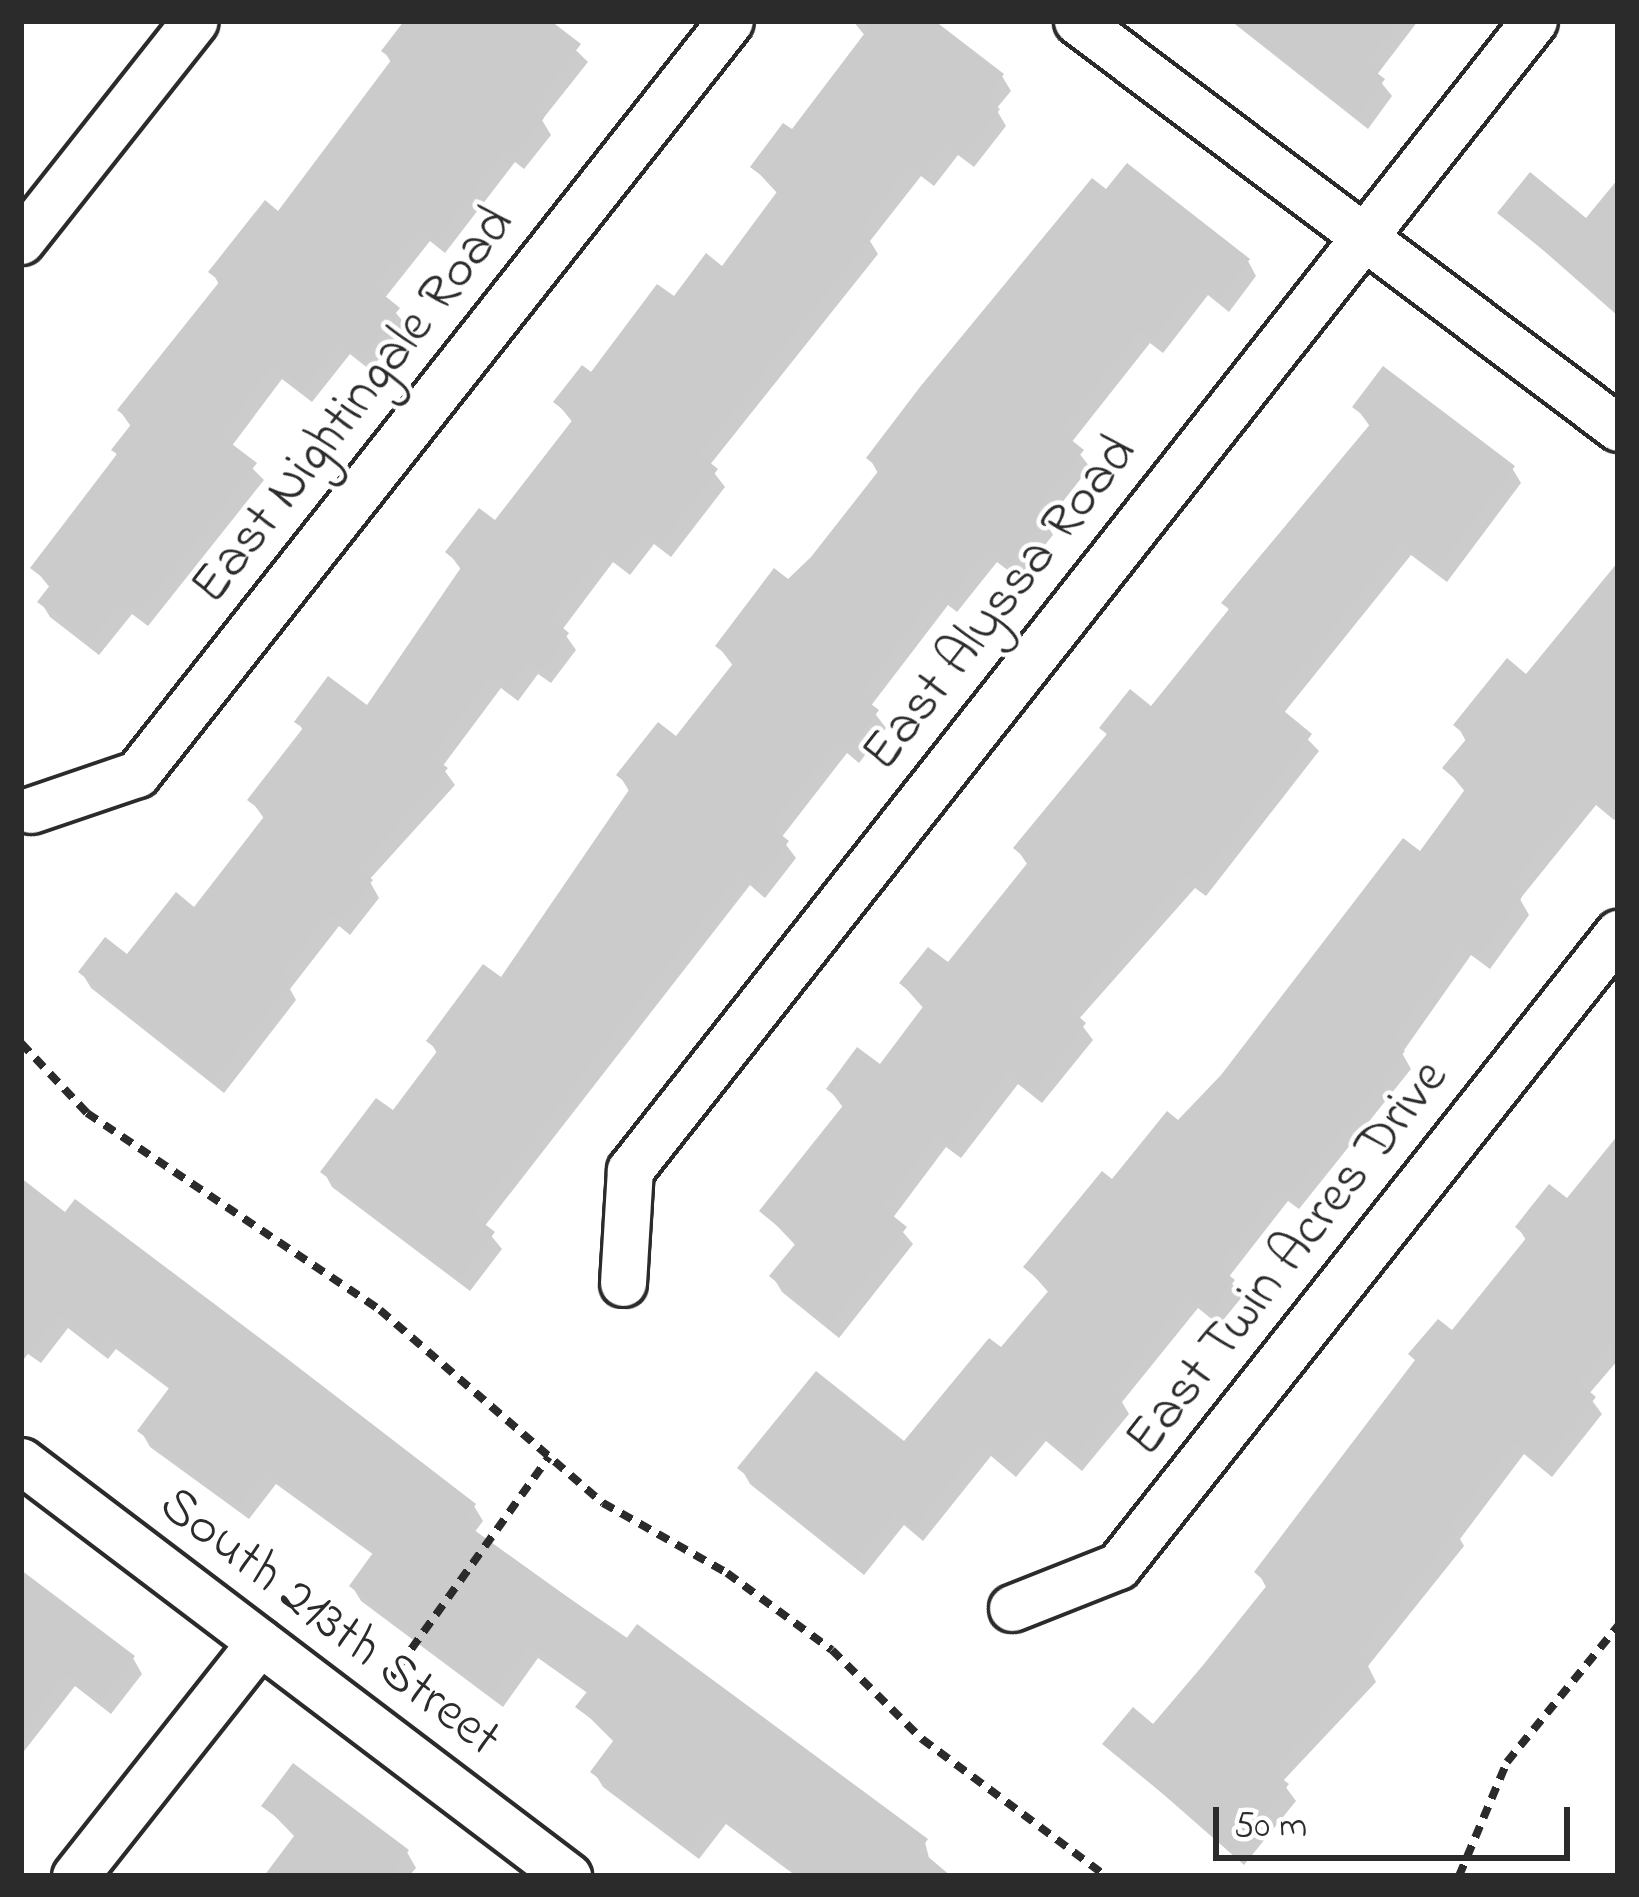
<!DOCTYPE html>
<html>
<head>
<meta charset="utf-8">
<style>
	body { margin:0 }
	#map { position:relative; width:1639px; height:1897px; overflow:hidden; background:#fff; font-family:"Indie Flower",sans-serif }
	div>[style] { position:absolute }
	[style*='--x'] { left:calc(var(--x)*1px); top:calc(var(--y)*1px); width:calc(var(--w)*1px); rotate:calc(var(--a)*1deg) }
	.shadow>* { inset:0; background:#0003 }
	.building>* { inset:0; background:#cbcbcb }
	.path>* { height:8px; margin-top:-4px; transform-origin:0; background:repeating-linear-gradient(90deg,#2b2b2b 0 12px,transparent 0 21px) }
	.roads { filter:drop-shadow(3px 0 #2b2b2b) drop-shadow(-3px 0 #2b2b2b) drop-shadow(0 3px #2b2b2b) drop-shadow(0 -3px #2b2b2b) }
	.minor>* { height:45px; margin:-22.5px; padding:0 22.5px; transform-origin:22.5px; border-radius:22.5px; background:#fff }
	span { translate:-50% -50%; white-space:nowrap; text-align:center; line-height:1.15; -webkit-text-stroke:9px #fff; paint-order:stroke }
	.street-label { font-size:54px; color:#2b2b2b }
	.frame { position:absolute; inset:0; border:24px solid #2b2b2b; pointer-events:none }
	.scale { position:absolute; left:1213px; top:1807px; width:357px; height:54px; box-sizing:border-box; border:6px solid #2b2b2b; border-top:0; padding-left:15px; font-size:36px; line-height:42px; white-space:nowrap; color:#2b2b2b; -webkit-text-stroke:9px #fff; paint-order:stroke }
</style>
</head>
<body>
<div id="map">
	<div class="shadow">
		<i style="clip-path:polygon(407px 21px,546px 21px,588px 62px,542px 120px,551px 135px,524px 169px,515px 162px,445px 253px,430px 241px,384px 299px,406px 325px,370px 370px,350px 354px,312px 402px,282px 379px,231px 447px,264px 480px,148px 626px,132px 614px,99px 655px,50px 617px,41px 602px,51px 589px,34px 568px,118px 457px,114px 450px,132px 428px,120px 411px,220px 286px,212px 272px,278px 215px,392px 64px,384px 51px)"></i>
		<i style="clip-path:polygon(853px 21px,930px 21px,1002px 76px,1011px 91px,996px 109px,1006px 126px,974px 167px,958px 155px,934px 186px,921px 176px,870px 241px,878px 254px,709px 466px,725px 487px,671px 557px,654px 544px,630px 575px,613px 562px,562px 630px,576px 650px,551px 683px,538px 674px,518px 701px,501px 688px,442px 767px,455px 785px,369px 880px,379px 898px,350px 935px,339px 926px,290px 989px,296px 1000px,224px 1093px,91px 988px,82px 973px,128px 958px,194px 911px,265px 820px,251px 800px,304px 732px,298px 722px,367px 710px,462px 571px,449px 553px,495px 524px,574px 424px,557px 403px,674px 300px,723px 270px,779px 195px,753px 167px,792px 134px,866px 37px)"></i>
		<i style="clip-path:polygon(1231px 21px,1418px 21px,1376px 76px,1392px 96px,1368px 129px)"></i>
		<i style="clip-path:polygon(1618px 184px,1618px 316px,1501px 213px,1586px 222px)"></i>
		<i style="clip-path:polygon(1248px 261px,1256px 276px,1229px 312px,1208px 295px,1163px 353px,1150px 343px,1071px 443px,1090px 467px,1046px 523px,1053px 535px,1018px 578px,997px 562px,957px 612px,948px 605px,870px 707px,886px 728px,859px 763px,847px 753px,781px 838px,796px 858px,765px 898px,750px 885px,484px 1227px,502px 1249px,470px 1291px,332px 1187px,324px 1172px,394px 1115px,438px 1055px,430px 1041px,502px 981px,629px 791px,620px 776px,677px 740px,734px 667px,718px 646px,813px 559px,879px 475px,870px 459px,922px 389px)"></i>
		<i style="clip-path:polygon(1356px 407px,1512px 468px,1521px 483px,1447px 582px,1411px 555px,1283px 714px,1319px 751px,1206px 896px,1195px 888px,1078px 1020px,1093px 1040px,1042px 1103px,1018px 1084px,961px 1158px,946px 1147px,892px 1219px,913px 1244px,839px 1338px,782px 1292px,773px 1277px,797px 1247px,763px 1211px,844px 1109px,830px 1090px,880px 1068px,925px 1010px,902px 984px,948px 967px,1029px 867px,1017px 849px,1108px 737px,1103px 728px,1152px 710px,1230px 612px,1225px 603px,1371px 428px)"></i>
		<i style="clip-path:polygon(1618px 569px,1618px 815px,1614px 820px,1596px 805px,1520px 899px,1529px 915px,1490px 969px,1471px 955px,1402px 1053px,1411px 1069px,1299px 1209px,1288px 1201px,1228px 1278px,1242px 1297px,1219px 1325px,1198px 1308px,1122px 1402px,1129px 1414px,1082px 1471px,1046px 1441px,1016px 1477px,991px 1456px,923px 1541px,904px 1525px,864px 1575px,750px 1484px,741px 1468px,904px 1445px,1001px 1352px,1050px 1294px,1027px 1268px,1179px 1124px,1421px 855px,1466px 793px,1446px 768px,1467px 743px,1457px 725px,1527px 678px)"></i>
		<i style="clip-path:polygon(1618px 1141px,1618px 1360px,1588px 1395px,1602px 1414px,1552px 1477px,1524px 1454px,1460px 1539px,1464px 1546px,1368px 1666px,1376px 1682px,1282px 1782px,1296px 1801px,1244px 1865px,1106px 1744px,1154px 1728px,1267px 1589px,1258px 1572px,1416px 1361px,1412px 1355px,1452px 1334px,1527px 1242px,1518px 1227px,1567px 1203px)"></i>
		<i style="clip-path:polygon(21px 1182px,474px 1506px,483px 1521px,474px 1533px,925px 1842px,930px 1862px,947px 1876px,796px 1876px,726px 1824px,699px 1859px,603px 1787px,594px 1772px,615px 1743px,579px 1707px,589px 1694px,538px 1658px,503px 1707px,361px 1601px,352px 1586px,374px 1555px,276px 1484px,249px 1519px,150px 1447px,141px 1431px,171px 1390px,116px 1349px,108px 1359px,68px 1328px,41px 1363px,21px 1349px)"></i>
		<i style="clip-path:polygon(21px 1573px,133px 1658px,142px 1674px,111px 1714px,75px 1686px,21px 1755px)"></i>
		<i style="clip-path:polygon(265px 1806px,407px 1852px,416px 1868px,409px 1876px,265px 1876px,296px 1838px)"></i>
	</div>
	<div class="building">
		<i style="clip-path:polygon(404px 21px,551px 21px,581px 44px,532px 108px,544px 118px,515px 155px,506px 148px,436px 240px,420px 227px,374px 287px,400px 308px,361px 356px,341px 341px,302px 389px,272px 365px,220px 435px,257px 463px,138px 613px,122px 600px,90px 641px,37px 602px,51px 584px,30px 568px,117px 454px,111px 450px,133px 422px,117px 410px,220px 281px,208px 272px,265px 200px,278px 211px,392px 59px,381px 51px)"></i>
		<i style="clip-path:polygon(874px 21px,935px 21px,1004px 74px,985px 98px,1000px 109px,964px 154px,948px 141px,924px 172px,911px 163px,860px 229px,871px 236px,699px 454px,718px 469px,661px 544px,645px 531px,621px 562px,604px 549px,551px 618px,569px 633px,541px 670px,529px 660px,508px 688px,491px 675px,431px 756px,448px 768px,358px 869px,373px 880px,340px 921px,329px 913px,281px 975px,290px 983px,214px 1080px,78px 972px,105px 937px,127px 954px,176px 892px,194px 907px,266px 814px,247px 800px,303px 728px,294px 722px,328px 676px,367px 705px,462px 566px,445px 552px,479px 508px,495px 520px,574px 418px,553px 402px,582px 365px,591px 372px,657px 284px,674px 296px,706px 253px,722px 266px,779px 189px,750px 167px,783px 123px,792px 129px)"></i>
		<i style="clip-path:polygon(1233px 21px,1398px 21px,1365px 64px,1385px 79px,1358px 115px)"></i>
		<i style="clip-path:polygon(1127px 163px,1250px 259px,1219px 298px,1198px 282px,1153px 339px,1140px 329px,1060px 431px,1084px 450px,1036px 509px,1046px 517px,1008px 564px,988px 548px,947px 599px,938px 591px,859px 695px,879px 710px,850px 749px,837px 740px,770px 826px,789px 841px,755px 884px,740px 872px,473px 1215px,495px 1232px,460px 1277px,320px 1172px,376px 1098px,393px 1110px,438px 1050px,426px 1041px,483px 964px,501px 977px,631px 787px,616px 775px,658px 722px,676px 736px,735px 661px,715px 646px,774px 568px,788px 579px,811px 557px,880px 469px,866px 458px,920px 387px,1092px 178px,1106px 189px)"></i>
		<i style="clip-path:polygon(1530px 172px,1586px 218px,1618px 179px,1618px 310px,1497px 213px)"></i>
		<i style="clip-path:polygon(1383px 366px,1515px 466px,1437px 568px,1402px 541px,1273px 702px,1312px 734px,1196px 883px,1186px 874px,1068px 1007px,1086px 1023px,1033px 1090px,1008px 1070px,952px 1144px,937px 1134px,882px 1207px,907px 1227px,829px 1325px,769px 1276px,797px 1242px,759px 1211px,845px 1103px,826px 1089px,857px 1047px,880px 1064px,925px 1004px,899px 983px,928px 947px,948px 962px,1029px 861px,1013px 848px,1107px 734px,1099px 728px,1130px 689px,1151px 706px,1229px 609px,1221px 603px,1372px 422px,1352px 407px)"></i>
		<i style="clip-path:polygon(1618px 562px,1618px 818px,1586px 792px,1509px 887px,1522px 897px,1480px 955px,1462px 942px,1392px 1041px,1405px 1051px,1289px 1196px,1279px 1187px,1217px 1266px,1235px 1280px,1210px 1312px,1188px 1294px,1112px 1389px,1123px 1397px,1073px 1457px,1037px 1428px,1006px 1464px,981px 1443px,914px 1527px,895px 1512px,854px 1562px,737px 1468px,816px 1371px,904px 1441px,989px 1338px,1001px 1347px,1050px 1289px,1023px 1267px,1102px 1171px,1112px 1179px,1167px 1111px,1178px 1120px,1221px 1075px,1403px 838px,1420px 851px,1466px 788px,1442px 768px,1468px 737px,1453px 725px,1507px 658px,1526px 674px)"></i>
		<i style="clip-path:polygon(1618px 1135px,1618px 1333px,1578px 1382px,1596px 1397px,1542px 1463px,1515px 1441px,1451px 1524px,1457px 1529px,1357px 1654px,1369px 1665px,1271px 1770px,1289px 1784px,1234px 1852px,1102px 1744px,1133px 1707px,1153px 1724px,1204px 1664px,1268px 1584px,1254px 1572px,1415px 1360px,1408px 1354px,1438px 1319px,1452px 1330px,1527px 1237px,1515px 1227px,1549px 1184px,1567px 1198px)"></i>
		<i style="clip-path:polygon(21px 1178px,65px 1212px,75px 1199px,285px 1357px,476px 1504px,463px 1522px,626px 1639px,637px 1624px,928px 1839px,920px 1850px,951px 1876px,805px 1876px,716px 1811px,690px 1846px,590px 1772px,616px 1737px,575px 1707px,590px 1688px,529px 1644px,494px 1693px,446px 1659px,349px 1586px,375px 1550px,307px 1499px,266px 1470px,240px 1505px,137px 1431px,172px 1384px,106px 1336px,99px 1345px,58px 1314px,21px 1363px)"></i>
		<i style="clip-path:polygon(21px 1570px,135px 1656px,102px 1700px,65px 1673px,21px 1731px)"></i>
		<i style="clip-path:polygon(293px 1763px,409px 1850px,390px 1876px,264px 1876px,297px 1832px,261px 1806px)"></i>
	</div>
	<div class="path">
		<i style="--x:21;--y:1043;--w:96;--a:46.7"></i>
		<i style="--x:87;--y:1113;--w:353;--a:33.9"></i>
		<i style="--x:380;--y:1310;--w:295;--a:40.9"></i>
		<i style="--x:603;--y:1503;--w:142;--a:29.4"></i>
		<i style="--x:727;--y:1573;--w:130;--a:36.3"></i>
		<i style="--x:832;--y:1650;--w:127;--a:44.7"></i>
		<i style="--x:922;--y:1739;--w:229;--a:36.7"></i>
		<i style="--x:387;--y:1683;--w:278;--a:-54.4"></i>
		<i style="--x:1459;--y:1876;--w:124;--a:-67.2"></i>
		<i style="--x:1507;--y:1762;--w:176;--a:-50.8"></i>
	</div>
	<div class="roads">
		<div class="minor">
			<i style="--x:1077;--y:21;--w:677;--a:36.95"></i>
			<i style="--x:21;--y:241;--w:280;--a:-51.7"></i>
			<i style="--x:31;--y:810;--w:112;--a:-18.8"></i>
			<i style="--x:137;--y:774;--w:958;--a:-51.78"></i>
			<i style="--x:623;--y:1283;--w:113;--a:-86.5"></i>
			<i style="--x:630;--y:1170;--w:1462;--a:-51.81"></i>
			<i style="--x:21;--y:1461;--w:687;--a:37.19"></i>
			<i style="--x:1012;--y:1608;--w:114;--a:-21.6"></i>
			<i style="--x:1118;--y:1566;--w:807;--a:-51.7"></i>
			<i style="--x:75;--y:1876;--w:298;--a:-51.7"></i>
		</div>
	</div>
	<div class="street-label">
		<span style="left:354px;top:406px;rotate:-52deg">East Nightingale Road</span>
		<span style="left:1001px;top:604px;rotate:-52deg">East Alyssa Road</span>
		<span style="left:1288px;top:1259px;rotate:-52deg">East Twin Acres Drive</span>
		<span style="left:329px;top:1623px;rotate:37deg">South 213th Street</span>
	</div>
	<div class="frame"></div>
	<div class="scale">50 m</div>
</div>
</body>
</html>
